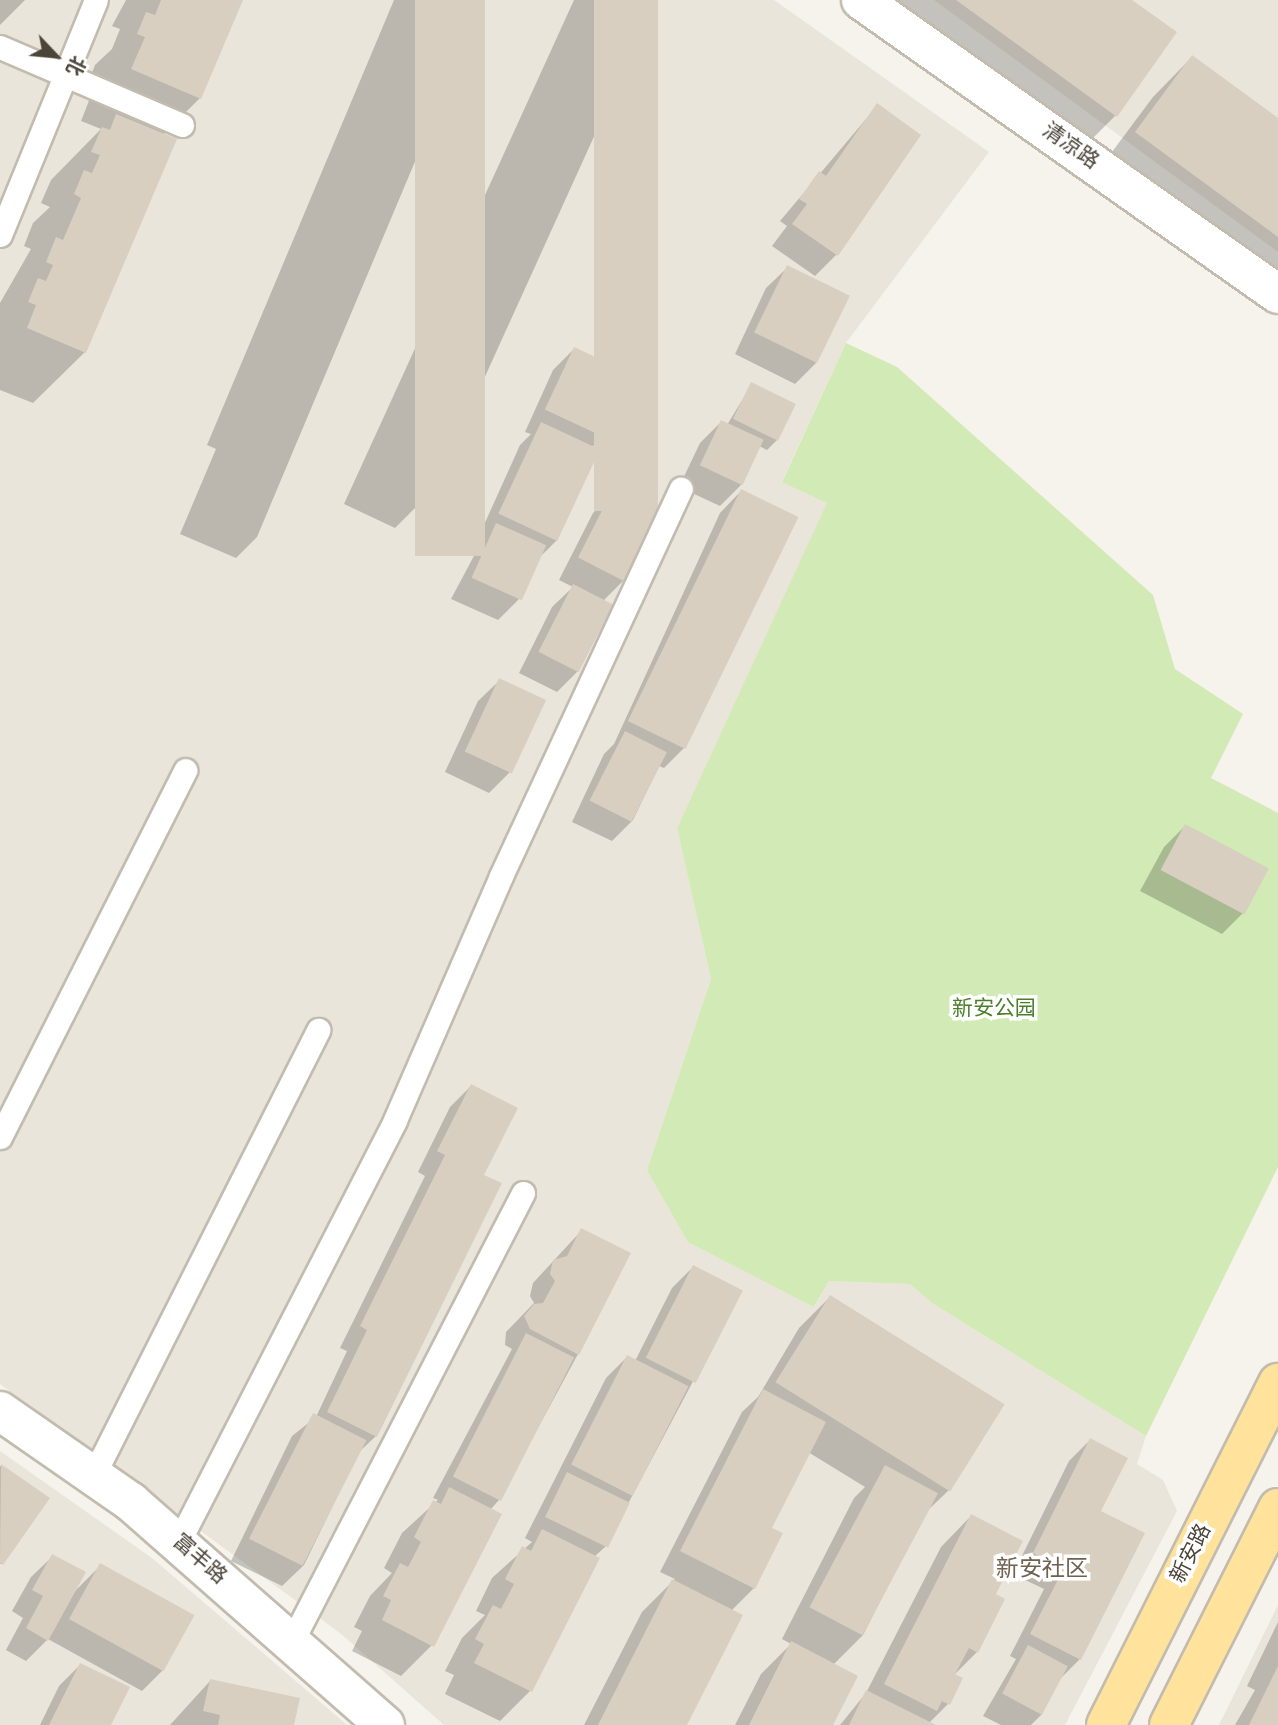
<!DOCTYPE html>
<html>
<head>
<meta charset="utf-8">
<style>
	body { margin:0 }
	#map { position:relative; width:1278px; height:1725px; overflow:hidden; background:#f6f3ec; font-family:Overpass,"Noto Sans SC",sans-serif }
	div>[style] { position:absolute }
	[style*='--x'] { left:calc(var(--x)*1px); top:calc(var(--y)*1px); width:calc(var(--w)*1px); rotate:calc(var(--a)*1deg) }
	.residential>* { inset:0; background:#eae5da }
	.green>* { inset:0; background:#d2eab5 }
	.shadow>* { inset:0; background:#0003; transform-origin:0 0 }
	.building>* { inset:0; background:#d8cfc1; transform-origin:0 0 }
	.roads { filter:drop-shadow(2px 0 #c2bbae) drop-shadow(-2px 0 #c2bbae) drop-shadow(0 2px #c2bbae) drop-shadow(0 -2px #c2bbae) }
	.service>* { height:23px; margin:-11.5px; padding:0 11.5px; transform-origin:11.5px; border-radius:11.5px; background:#fff }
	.tertiary>* { height:38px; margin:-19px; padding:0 19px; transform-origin:19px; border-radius:19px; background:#fff }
	.primary>* { height:38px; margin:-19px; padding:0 19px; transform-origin:19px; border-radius:19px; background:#ffe39c }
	span { translate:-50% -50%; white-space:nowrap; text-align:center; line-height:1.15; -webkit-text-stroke:7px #fff; paint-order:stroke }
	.street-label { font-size:21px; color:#4b4439 }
	.park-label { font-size:21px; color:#4a7f2a }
	.neighbourhood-label { font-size:23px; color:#6e6250 }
	.north { position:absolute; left:21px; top:21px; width:70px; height:70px; -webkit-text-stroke:5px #fff; paint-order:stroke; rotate:116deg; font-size:19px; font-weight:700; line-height:28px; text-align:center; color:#4b4439 }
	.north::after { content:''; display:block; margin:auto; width:24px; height:32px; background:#4b4439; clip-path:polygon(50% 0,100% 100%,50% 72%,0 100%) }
</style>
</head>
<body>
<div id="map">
	<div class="residential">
		<i style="clip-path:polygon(0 0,774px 0,989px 152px,846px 343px,782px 481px,828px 503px,677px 828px,711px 979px,647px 1170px,815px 1306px,829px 1281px,910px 1284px,932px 1303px,1146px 1436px,1137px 1464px,1163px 1480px,1177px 1511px,1065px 1725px,444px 1725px,340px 1633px,0 1384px)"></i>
		<i style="clip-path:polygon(934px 0,1278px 0,1278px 252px)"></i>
		<i style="clip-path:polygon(0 1451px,152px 1558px,347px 1725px,0 1725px)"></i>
		<i style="clip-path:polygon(1278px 1605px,1278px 1725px,1219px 1725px)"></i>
	</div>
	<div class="green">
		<i style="clip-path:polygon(846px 343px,897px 367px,1153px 595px,1175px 669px,1243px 714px,1211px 778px,1278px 813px,1278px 1167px,1146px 1436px,932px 1303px,910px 1284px,829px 1281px,814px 1307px,688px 1242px,647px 1170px,711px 979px,677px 828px,827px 503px,782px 482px)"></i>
	</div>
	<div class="shadow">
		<i style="clip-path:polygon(0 0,25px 0,0 25px)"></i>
		<i style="clip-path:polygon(126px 0,241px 0,200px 98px,163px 135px,85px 352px,33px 403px,0 390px,0 303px,31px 249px,24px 246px,33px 223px,50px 207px,41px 203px,51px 180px,101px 129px,81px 121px,94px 88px,87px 86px,95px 65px,112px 49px,120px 29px,112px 26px)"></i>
		<i style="clip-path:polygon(394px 0,483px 0,257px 537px,236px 558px,180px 534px,216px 449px,207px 445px)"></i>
		<i style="clip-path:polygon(574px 0,656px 0,434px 489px,395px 528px,344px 504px)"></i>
		<i style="clip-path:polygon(863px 0,1129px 0,1116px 115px,1077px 154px)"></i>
		<i style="clip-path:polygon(1192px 57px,1278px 120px,1278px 305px,1097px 172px,1153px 97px)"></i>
		<i style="clip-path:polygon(877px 106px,836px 255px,815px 276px,772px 246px,787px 226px,780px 221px)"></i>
		<i style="clip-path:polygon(788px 267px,816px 363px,795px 384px,735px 354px,766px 288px)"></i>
		<i style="clip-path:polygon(574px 349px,603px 437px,592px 447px,557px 540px,537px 560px,520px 598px,498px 620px,451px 599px,484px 537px,479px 536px,520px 445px,531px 434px,525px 432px,553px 370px)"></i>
		<i style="clip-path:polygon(752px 384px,794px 405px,778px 439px,767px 450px,759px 446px,741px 485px,720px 506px,679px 487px,700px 443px,721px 422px,727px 425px)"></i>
		<i style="clip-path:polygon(741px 491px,685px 747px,664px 768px,659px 766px,633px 820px,612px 841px,572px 822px,604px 754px,614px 744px,720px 513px)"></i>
		<i style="clip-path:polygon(614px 492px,624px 580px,603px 601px,578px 671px,557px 692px,519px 673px,552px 607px,573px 587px,559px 580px,593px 513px)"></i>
		<i style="clip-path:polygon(500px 680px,510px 772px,489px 793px,445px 772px,478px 701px)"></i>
		<i style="clip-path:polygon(1185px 826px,1266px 869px,1243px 913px,1222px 934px,1140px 891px,1164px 847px)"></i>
		<i style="clip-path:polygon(471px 1086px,376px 1436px,359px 1452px,304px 1565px,282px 1586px,231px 1561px,292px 1436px,316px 1417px,347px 1351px,340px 1348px,425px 1176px,418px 1172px,450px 1107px)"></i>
		<i style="clip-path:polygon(582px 1230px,578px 1354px,499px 1500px,490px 1510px,432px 1645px,401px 1676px,352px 1651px,362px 1631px,354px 1627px,370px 1596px,392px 1573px,384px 1568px,402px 1533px,438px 1500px,433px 1498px,512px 1349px,505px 1345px,506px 1332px,534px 1303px,530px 1296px,533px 1283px)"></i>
		<i style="clip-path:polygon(693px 1267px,741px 1291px,605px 1547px,594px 1557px,530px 1691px,500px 1721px,445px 1694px,454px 1675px,445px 1671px,462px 1638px,485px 1615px,476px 1611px,492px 1578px,532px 1542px,525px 1538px,606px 1378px,627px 1357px,635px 1361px,672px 1288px)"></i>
		<i style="clip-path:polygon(830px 1297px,949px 1490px,925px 1513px,863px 1635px,833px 1665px,831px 1725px,735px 1725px,761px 1674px,791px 1644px,782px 1639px,854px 1498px,865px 1487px,808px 1452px,770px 1529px,754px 1588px,731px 1611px,685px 1725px,584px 1725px,642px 1612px,675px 1579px,660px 1572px,742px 1412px,758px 1397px,799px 1328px)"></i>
		<i style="clip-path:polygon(1090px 1440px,1099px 1512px,1080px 1659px,1060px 1679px,1042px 1714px,1031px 1725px,1001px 1725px,983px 1716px,1016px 1659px,1010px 1656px,1044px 1589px,1013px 1574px,1069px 1461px)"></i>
		<i style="left:2px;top:1466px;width:98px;height:3px;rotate:90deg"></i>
		<i style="clip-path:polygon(971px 1516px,994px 1595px,977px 1652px,954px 1675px,948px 1704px,929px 1723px,932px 1725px,840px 1725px,866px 1693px,941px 1547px)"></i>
		<i style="clip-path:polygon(53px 1556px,75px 1591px,101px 1565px,163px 1670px,142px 1691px,48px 1639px,26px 1661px,6px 1650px,23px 1618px,12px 1611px,31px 1577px)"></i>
		<i style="clip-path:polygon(1278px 1622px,1278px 1725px,1235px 1725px,1255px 1690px,1247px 1686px)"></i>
		<i style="clip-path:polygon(80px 1665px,109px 1725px,40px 1725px,59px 1686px)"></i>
		<i style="clip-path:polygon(210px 1681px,292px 1725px,170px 1725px)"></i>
	</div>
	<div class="building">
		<i style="clip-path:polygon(161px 0,243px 0,201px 99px,131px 69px,145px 37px,137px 34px,146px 12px,155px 15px)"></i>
		<i style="left:415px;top:0;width:70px;height:556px"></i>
		<i style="left:594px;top:0;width:64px;height:511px"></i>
		<i style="clip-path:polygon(956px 0,1132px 0,1177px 32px,1117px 117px)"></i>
		<i style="clip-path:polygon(1192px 55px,1278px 118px,1278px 237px,1135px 132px)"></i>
		<i style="clip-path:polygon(877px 103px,921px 135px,838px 256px,792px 224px,807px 204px,799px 199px,819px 171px,826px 176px)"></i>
		<i style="clip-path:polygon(116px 114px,177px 139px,86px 353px,27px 328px,36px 305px,28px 302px,38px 278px,46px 281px,53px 265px,46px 262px,56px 237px,63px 240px,81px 198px,74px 194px,84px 170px,92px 173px,100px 155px,91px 152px,102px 127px,110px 130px)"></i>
		<i style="left:787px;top:265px;width:70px;height:75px;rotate:26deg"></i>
		<i style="left:574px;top:347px;width:65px;height:69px;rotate:25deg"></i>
		<i style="left:751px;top:382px;width:50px;height:41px;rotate:26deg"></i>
		<i style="left:721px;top:420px;width:47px;height:50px;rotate:25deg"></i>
		<i style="left:541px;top:422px;width:65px;height:101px;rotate:25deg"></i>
		<i style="left:613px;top:489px;width:53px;height:77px;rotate:27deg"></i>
		<i style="left:741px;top:489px;width:64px;height:258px;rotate:26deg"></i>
		<i style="left:496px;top:523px;width:55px;height:60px;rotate:24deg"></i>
		<i style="left:573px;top:584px;width:45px;height:76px;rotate:27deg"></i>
		<i style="left:499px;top:678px;width:52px;height:81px;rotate:25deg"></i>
		<i style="left:625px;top:731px;width:47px;height:78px;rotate:27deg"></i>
		<i style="left:1185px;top:824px;width:95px;height:52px;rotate:28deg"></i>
		<i style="clip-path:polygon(471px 1084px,518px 1108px,484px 1175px,502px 1183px,377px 1437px,327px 1412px,367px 1330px,360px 1326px,445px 1155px,437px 1151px)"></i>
		<i style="clip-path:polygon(581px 1228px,631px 1253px,579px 1355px,530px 1329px,524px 1316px,534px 1304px,543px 1303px,555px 1281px,550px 1274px,553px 1260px,567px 1256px)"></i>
		<i style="left:693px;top:1265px;width:56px;height:104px;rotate:27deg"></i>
		<i style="left:830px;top:1295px;width:206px;height:103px;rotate:32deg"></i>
		<i style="left:526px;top:1333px;width:54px;height:161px;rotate:27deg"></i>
		<i style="left:627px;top:1355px;width:69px;height:123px;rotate:27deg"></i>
		<i style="clip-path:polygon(763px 1389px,826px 1422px,772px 1528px,783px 1533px,755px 1589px,680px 1551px)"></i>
		<i style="left:313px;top:1413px;width:60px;height:141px;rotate:27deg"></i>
		<i style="clip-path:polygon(1090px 1438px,1128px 1458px,1101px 1511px,1145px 1533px,1081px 1660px,1030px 1634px,1064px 1568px,1033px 1553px)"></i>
		<i style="clip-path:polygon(1px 1464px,50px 1498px,3px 1565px,0 1563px)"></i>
		<i style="left:885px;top:1465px;width:60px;height:161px;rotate:28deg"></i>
		<i style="left:567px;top:1472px;width:70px;height:50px;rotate:26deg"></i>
		<i style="clip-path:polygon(449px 1487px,502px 1514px,434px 1647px,382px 1620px,391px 1600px,383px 1596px,400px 1563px,408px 1567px,421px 1542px,414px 1537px,433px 1500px,441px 1504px)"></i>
		<i style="clip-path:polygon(971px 1514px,1023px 1541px,996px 1594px,1005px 1599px,978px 1653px,969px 1648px,955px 1674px,963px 1678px,950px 1705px,942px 1701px,937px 1711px,884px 1684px)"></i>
		<i style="clip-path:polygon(542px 1529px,600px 1558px,532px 1692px,474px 1663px,484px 1644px,475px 1639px,493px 1605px,501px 1609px,514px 1584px,505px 1579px,522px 1546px,531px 1551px)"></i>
		<i style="clip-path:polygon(52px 1554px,86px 1572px,48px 1641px,26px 1628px,43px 1596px,32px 1590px)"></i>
		<i style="left:100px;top:1563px;width:108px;height:64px;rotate:29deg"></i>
		<i style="clip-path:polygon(672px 1579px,743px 1615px,687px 1725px,598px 1725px)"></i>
		<i style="clip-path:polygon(791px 1641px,858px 1676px,833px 1725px,749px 1725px)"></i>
		<i style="left:1028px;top:1645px;width:45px;height:55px;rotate:28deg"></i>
		<i style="clip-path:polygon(80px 1663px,130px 1687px,111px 1725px,49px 1725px)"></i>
		<i style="clip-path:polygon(1278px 1666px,1278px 1725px,1249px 1725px)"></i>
		<i style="clip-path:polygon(210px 1679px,300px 1698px,294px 1725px,218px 1725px,220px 1715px,203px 1711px)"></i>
		<i style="clip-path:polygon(866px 1690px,936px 1725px,849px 1725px)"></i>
	</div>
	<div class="roads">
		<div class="service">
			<i style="--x:0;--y:47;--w:198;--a:23.2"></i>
			<i style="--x:0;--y:235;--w:254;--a:-67.8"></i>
			<i style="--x:0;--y:1137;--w:411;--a:-63.2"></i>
			<i style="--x:93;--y:1476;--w:500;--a:-63.2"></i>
			<i style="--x:178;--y:1543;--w:475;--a:-62.8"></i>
			<i style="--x:395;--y:1120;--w:266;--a:-66.5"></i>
			<i style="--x:501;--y:876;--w:427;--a:-65.1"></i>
			<i style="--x:292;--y:1641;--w:504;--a:-62.72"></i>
		</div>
		<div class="tertiary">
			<i style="--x:861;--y:0;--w:510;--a:35.19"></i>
			<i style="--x:0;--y:1411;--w:160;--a:34.8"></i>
			<i style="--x:131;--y:1502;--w:338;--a:41.3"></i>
		</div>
		<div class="primary">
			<i style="--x:1106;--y:1725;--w:383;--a:-63.3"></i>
			<i style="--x:1169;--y:1725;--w:243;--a:-63.3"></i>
		</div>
	</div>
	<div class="street-label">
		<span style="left:1070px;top:147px;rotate:35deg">清凉路</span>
		<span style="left:1192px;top:1554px;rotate:-63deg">新安路</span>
		<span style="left:199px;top:1560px;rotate:41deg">富丰路</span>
	</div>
	<div class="park-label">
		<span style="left:994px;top:1010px">新安公园</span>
	</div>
	<div class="neighbourhood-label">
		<span style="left:1042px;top:1571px">新安社区</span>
	</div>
	<div class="north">北</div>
</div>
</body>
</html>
